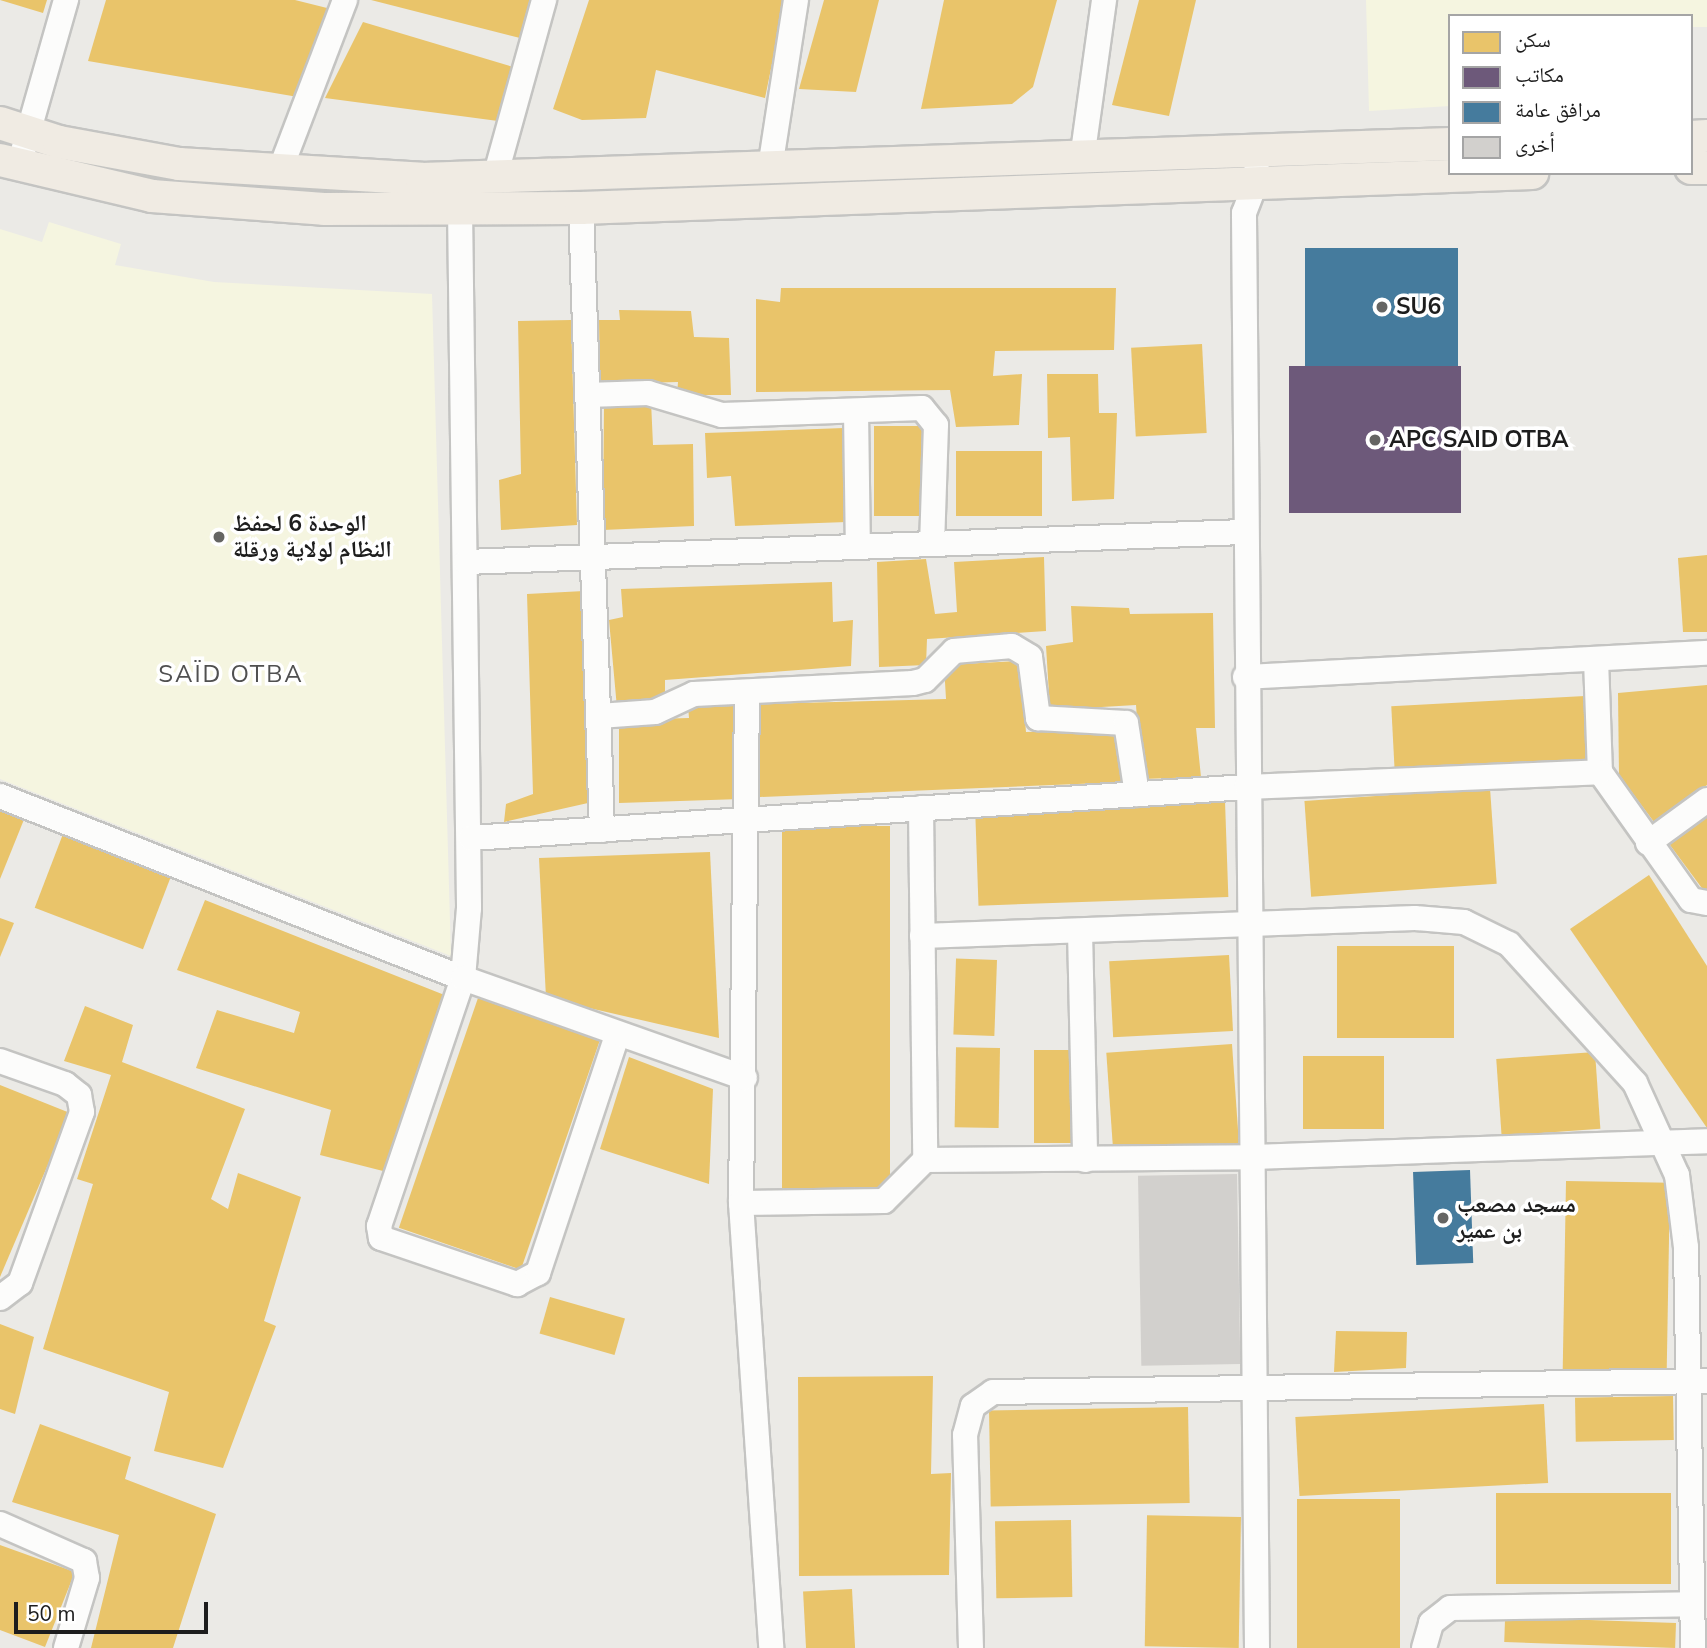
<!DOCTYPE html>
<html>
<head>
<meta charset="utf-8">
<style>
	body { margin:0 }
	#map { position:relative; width:1707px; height:1648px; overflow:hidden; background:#ebeae6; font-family:"Nunito Sans","Noto Naskh Arabic",sans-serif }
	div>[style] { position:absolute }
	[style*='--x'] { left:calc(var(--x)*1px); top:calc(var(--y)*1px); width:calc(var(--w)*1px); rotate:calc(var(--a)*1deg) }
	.education>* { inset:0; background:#f5f5e0 }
	.homes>* { inset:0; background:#e9c46a; transform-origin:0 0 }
	.offices>* { inset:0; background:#6d597a; transform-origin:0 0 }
	.public>* { inset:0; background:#457b9d; transform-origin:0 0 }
	.building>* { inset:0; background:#d2d0cd; transform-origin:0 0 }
	.roads { filter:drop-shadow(2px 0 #c4c4c2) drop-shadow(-2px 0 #c4c4c2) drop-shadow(0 2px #c4c4c2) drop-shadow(0 -2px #c4c4c2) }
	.minor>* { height:24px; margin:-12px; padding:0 12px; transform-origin:12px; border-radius:12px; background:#fcfcfb }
	.major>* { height:32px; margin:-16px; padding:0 16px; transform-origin:16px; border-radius:16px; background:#f0ebe3 }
	.dots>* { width:19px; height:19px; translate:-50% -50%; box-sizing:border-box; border:4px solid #fff; border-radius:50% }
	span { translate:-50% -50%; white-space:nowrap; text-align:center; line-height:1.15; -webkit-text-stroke:7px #fff; paint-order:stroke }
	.poi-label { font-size:23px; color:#1d1d1d; font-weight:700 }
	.left { translate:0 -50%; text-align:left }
	.neighbourhood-label { font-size:24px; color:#505050; letter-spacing:2px }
	.legend { position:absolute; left:1448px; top:14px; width:245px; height:161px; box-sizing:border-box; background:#fff; border:2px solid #a5a5a5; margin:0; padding:9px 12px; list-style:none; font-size:21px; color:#1d1d1d }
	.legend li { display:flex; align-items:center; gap:14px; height:35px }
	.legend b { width:35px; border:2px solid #a5a5a5 }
	.scale { position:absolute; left:14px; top:1602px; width:194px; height:32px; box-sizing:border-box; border:4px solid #1d1d1d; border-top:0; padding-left:9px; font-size:21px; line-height:24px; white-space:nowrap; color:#1d1d1d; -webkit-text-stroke:5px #fff; paint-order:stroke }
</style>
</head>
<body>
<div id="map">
	<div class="education">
		<i style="clip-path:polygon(1366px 0,1707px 0,1707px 27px,1691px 27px,1691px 16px,1450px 16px,1450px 106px,1369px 111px)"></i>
		<i style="clip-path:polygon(49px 222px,121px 244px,115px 265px,214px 282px,432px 294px,451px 956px,0 779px,0 229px,42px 242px)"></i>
	</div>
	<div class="homes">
		<i style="clip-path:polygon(0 0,47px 0,43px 13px)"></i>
		<i style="clip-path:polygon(106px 0,295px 0,335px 10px,298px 97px,88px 61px)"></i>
		<i style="clip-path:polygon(371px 0,531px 0,520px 38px)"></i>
		<i style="clip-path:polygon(589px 0,785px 0,765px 98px,656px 70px,646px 118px,582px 120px,553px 109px)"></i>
		<i style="clip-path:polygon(824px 0,879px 0,856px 92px,799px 89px)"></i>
		<i style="clip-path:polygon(944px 0,1057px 0,1033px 87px,1012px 104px,921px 109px)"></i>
		<i style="clip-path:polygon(1139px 0,1196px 0,1169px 116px,1112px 105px)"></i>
		<i style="clip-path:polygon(363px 22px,513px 67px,498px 121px,325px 98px)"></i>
		<i style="clip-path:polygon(781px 288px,1116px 288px,1114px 350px,995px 351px,993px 376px,1022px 374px,1019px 425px,956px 427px,950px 390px,756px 392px,756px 299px,780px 302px)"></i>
		<i style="clip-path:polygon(619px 310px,691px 311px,694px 337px,729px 338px,731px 395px,677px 395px,678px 382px,600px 384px,599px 320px,620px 320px)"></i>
		<i style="clip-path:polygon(571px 320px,577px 525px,501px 530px,499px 480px,521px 474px,518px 321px)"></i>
		<i style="left:1202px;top:344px;width:89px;height:71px;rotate:87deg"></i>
		<i style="clip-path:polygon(1047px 374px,1098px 374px,1099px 413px,1117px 413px,1114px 499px,1072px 501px,1070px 437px,1048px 438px)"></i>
		<i style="clip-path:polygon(651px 401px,653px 445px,693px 444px,694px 526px,603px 530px,604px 403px)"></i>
		<i style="left:874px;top:426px;width:53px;height:90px"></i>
		<i style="clip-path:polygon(844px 428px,847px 522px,735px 526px,731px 476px,707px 478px,705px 433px)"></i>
		<i style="left:1042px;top:451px;width:65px;height:86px;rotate:90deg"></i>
		<i style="clip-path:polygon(1707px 555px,1707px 632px,1683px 632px,1678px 558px)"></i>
		<i style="clip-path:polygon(1044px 557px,1046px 631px,927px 639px,926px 665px,879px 667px,877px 562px,926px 559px,935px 614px,957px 612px,954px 562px)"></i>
		<i style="clip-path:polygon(832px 582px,833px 622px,853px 620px,851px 666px,665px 680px,665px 703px,617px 708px,609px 620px,623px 617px,621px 589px)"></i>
		<i style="clip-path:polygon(584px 591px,588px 803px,504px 822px,506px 804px,533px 794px,527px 594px)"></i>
		<i style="clip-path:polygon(1071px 606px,1129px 608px,1130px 614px,1213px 613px,1215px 728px,1196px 728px,1201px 777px,1141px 779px,1136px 705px,1050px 710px,1046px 646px,1073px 642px)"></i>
		<i style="clip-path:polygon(1020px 661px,1026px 732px,1125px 729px,1126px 782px,760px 797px,758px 704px,946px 699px,944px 665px)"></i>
		<i style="clip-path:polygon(1707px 685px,1707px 785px,1654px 822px,1619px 775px,1618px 693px)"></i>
		<i style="left:1585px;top:696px;width:64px;height:194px;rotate:87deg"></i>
		<i style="clip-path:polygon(741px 703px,741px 799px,619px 803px,619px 720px,689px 718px,688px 706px)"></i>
		<i style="left:1490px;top:788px;width:96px;height:186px;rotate:86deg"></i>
		<i style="left:1225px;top:801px;width:96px;height:250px;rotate:88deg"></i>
		<i style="clip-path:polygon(0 809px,25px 817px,0 879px)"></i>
		<i style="clip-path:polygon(1707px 815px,1707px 895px,1667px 841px)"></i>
		<i style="left:782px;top:826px;width:108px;height:368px"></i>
		<i style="left:63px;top:834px;width:116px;height:79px;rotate:21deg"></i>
		<i style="clip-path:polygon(710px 852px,719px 1038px,546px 998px,539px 858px)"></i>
		<i style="clip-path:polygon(1649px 875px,1707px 966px,1707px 1128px,1570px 929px)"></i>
		<i style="clip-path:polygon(205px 900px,447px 996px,383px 1171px,320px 1155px,331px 1110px,196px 1068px,217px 1010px,294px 1033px,300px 1012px,177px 970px)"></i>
		<i style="clip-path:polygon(0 918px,14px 923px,0 957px)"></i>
		<i style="left:1454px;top:946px;width:92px;height:117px;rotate:90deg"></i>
		<i style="left:1229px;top:955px;width:76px;height:120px;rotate:87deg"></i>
		<i style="left:997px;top:960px;width:76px;height:41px;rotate:92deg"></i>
		<i style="left:478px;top:998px;width:129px;height:243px;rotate:19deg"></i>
		<i style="clip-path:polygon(85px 1006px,133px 1025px,122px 1062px,245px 1109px,211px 1199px,228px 1209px,238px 1173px,301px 1197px,264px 1321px,276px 1326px,223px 1468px,154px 1451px,169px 1392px,43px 1349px,93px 1184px,77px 1179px,111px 1075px,64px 1061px)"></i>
		<i style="left:1232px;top:1044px;width:100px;height:126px;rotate:86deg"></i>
		<i style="left:1000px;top:1048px;width:80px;height:44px;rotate:91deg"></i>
		<i style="left:1034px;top:1050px;width:37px;height:93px"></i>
		<i style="left:1595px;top:1052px;width:77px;height:99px;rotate:86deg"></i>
		<i style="left:1384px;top:1056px;width:73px;height:81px;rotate:90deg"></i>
		<i style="clip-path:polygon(629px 1057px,713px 1089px,709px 1184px,600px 1149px)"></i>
		<i style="clip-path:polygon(0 1085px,70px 1113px,0 1277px)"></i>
		<i style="left:1566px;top:1181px;width:104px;height:198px;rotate:1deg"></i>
		<i style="left:550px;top:1297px;width:78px;height:38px;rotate:16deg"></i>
		<i style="clip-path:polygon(0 1324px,34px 1337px,15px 1414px,0 1409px)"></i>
		<i style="clip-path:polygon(1336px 1331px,1407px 1332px,1406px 1368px,1334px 1372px)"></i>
		<i style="clip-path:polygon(933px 1376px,931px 1474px,951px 1473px,949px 1575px,799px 1576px,798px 1377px)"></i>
		<i style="left:1673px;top:1396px;width:44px;height:98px;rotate:89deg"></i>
		<i style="left:1544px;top:1404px;width:79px;height:249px;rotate:87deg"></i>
		<i style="left:1188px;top:1407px;width:96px;height:199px;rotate:89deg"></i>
		<i style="clip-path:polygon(40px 1424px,131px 1457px,125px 1479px,216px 1514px,173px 1648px,91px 1648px,119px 1535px,12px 1502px)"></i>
		<i style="left:1671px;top:1493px;width:91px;height:175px;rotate:90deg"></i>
		<i style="left:1297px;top:1499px;width:103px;height:149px"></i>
		<i style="left:1241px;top:1517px;width:131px;height:94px;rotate:91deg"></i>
		<i style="left:1071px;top:1520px;width:77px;height:76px;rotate:89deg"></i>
		<i style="clip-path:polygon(0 1545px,75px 1572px,45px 1647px,0 1630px)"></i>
		<i style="left:852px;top:1589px;width:59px;height:49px;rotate:87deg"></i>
		<i style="left:1676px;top:1623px;width:25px;height:171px;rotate:92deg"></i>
	</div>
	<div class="offices">
		<i style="left:1289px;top:366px;width:172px;height:147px"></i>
	</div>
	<div class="public">
		<i style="left:1305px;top:248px;width:153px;height:118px"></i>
		<i style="left:1470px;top:1170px;width:93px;height:57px;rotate:88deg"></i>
	</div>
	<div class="building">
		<i style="left:1237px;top:1174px;width:190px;height:99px;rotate:89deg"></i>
	</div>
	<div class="roads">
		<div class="minor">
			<i style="--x:1082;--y:159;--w:161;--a:-82.1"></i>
			<i style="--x:19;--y:165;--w:172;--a:-74.1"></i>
			<i style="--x:770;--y:168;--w:170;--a:-81.2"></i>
			<i style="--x:279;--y:173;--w:185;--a:-69.1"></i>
			<i style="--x:495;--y:177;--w:184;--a:-74.5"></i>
			<i style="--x:460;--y:208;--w:700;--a:89.26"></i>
			<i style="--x:469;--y:908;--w:70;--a:94.9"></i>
			<i style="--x:463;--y:978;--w:262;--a:108.7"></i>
			<i style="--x:379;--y:1226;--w:12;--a:81"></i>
			<i style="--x:381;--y:1238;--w:144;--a:18.7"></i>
			<i style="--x:517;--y:1284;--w:24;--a:-28"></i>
			<i style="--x:538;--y:1273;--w:250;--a:-71.6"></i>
			<i style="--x:581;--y:208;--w:622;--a:88.07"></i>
			<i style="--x:587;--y:395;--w:61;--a:-1.9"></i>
			<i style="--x:648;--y:393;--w:77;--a:16.6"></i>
			<i style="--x:722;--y:415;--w:200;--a:-2"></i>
			<i style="--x:922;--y:408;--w:22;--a:51"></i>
			<i style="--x:936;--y:425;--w:119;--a:91.9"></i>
			<i style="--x:856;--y:411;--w:136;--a:89.2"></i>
			<i style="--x:466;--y:562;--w:780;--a:-2.21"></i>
			<i style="--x:1596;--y:659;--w:113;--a:88"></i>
			<i style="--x:1600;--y:772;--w:157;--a:54.6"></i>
			<i style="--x:1691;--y:900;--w:16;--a:11"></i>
			<i style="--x:1245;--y:677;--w:463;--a:-3"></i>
			<i style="--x:747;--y:692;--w:511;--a:90.67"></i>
			<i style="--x:741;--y:1203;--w:446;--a:86.1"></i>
			<i style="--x:599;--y:716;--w:56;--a:-4.1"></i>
			<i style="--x:655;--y:712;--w:43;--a:-24.8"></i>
			<i style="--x:694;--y:694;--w:219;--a:-2.9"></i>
			<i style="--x:913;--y:683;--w:12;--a:-14"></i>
			<i style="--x:925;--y:680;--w:41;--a:-45"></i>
			<i style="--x:954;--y:651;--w:58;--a:-4.9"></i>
			<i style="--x:1012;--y:646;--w:21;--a:31"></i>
			<i style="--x:1030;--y:657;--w:62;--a:82.5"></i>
			<i style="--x:1038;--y:718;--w:88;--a:3.3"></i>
			<i style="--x:1126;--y:723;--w:72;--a:81.2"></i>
			<i style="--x:0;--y:796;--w:497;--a:21.5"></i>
			<i style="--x:463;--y:978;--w:299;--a:19.5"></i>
			<i style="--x:921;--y:808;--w:352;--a:89.3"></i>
			<i style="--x:471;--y:838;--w:778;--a:-3.76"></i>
			<i style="--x:1247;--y:787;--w:353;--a:-2.4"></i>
			<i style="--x:1648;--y:843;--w:73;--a:-36.1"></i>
			<i style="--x:1080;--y:931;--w:229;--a:88.7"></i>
			<i style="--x:922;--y:936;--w:493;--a:-2.1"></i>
			<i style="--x:1415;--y:918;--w:49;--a:4.7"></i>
			<i style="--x:1464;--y:922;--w:50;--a:26.1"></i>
			<i style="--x:1509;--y:944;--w:188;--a:47.8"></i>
			<i style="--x:1635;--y:1083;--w:101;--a:65.5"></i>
			<i style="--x:1677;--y:1175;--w:73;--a:82.9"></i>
			<i style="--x:1686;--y:1247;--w:401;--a:89"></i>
			<i style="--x:0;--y:1061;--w:69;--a:19.5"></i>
			<i style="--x:65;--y:1084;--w:18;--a:38"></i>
			<i style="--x:79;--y:1095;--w:17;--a:80"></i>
			<i style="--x:82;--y:1112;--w:182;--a:109.9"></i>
			<i style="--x:20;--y:1283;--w:25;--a:143"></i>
			<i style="--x:741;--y:1203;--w:143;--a:-0.8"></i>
			<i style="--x:884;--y:1201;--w:58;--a:-45"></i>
			<i style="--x:925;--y:1160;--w:328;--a:-0.5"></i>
			<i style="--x:1253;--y:1157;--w:454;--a:-2"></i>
			<i style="--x:0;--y:1524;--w:92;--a:23.8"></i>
			<i style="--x:84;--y:1561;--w:17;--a:80"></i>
			<i style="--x:87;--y:1578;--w:73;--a:106.7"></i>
			<i style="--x:971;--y:1648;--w:213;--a:-91.6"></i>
			<i style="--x:965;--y:1435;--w:30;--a:-75"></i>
			<i style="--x:973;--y:1406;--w:24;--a:-35"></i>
			<i style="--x:993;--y:1392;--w:714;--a:-0.88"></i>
			<i style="--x:1257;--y:1648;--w:1435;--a:-90.52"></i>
			<i style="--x:1244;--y:213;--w:33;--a:-69"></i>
			<i style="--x:1256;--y:182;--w:30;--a:-88"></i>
			<i style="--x:1424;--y:1648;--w:26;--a:-74"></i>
			<i style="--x:1431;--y:1623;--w:24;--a:-38"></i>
			<i style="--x:1450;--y:1608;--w:242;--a:-0.9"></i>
		</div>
		<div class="major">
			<i style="--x:0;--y:123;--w:62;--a:17.9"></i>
			<i style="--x:59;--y:142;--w:122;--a:10.4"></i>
			<i style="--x:179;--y:164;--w:243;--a:3.5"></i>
			<i style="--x:422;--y:179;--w:1029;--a:-1.95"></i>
			<i style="--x:1691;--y:137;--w:16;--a:-4"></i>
			<i style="--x:0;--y:160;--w:156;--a:13.3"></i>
			<i style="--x:152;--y:196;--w:172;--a:4.3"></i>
			<i style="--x:324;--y:209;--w:257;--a:-0.2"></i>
			<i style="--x:581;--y:208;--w:952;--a:-2.11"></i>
			<i style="--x:1691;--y:168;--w:16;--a:0"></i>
		</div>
	</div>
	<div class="dots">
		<i style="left:1382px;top:307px;background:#656563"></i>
		<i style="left:1375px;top:440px;background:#656563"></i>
		<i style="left:219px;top:537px;background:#656563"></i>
		<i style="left:1443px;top:1218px;background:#656563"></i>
	</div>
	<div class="poi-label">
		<span class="left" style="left:1396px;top:307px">SU6</span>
		<span class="left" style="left:1389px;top:440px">APC SAID OTBA</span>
		<span class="left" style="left:233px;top:537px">الوحدة 6 لحفظ<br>النظام لولاية ورقلة</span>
		<span class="left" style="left:1457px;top:1218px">مسجد مصعب<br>بن عمير</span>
	</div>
	<div class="neighbourhood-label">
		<span style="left:231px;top:675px">SAÏD OTBA</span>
	</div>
	<ul class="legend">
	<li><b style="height:19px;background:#e9c46a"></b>سكن</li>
	<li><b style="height:19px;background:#6d597a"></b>مكاتب</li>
	<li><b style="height:19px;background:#457b9d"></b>مرافق عامة</li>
	<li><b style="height:19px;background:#d2d0cd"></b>أخرى</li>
	</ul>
	<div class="scale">50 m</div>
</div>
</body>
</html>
